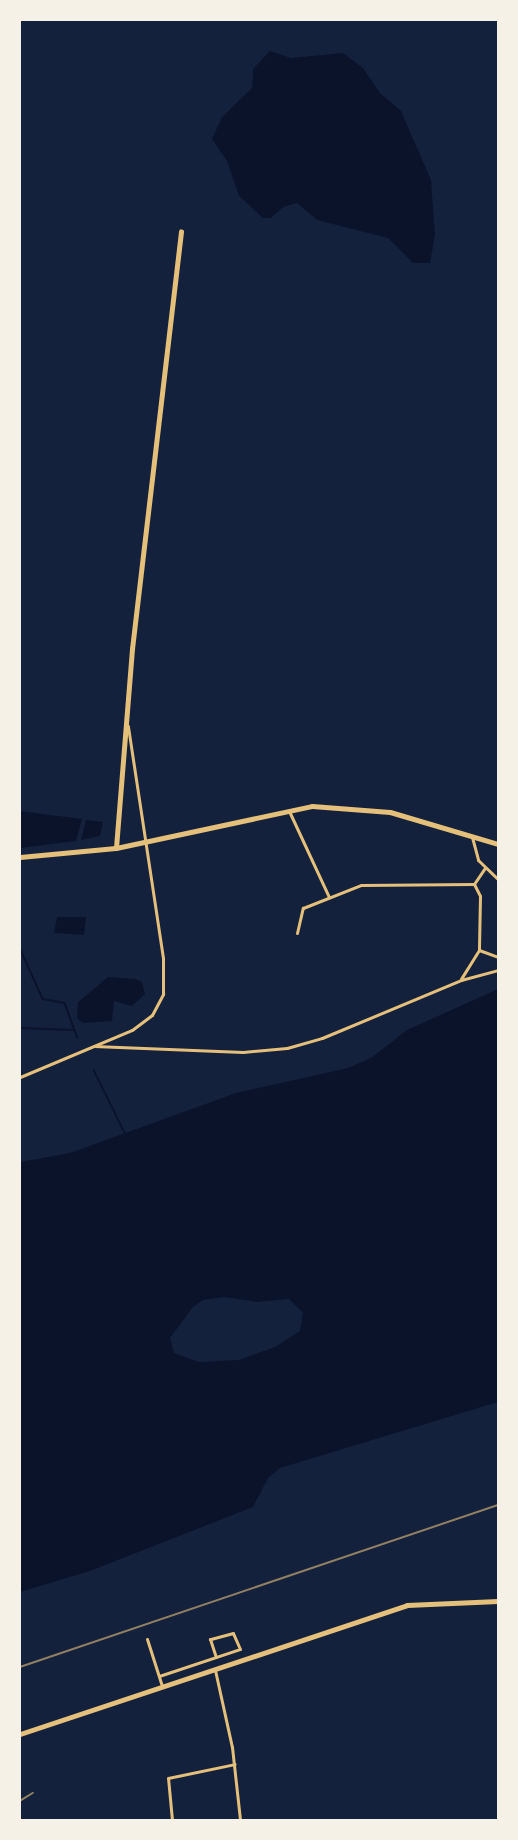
<!DOCTYPE html>
<html>
<head>
<meta charset="utf-8">
<style>
	body { margin:0 }
	#map { position:relative; width:518px; height:1840px; overflow:hidden; background:#14213d; font-family:Merriweather,serif }
	div>[style] { position:absolute }
	[style*='--x'] { left:calc(var(--x)*1px); top:calc(var(--y)*1px); width:calc(var(--w)*1px); rotate:calc(var(--a)*1deg) }
	.water>* { inset:0; background:#0b132b }
	.stream>* { height:1.5px; margin:-0.75px; padding:0 0.75px; transform-origin:0.75px; border-radius:0.75px; background:#0b132b }
	.minor>* { height:3px; margin:-1.5px; padding:0 1.5px; transform-origin:1.5px; border-radius:1.5px; background:#e5c07b }
	.tertiary>* { height:4.5px; margin:-2.25px; padding:0 2.25px; transform-origin:2.25px; border-radius:2.25px; background:#e5c07b }
	.primary>* { height:5px; margin:-2.5px; padding:0 2.5px; transform-origin:2.5px; border-radius:2.5px; background:#e5c07b }
	.rail>* { height:1.5px; margin:-0.75px; padding:0 0.75px; transform-origin:0.75px; border-radius:0.75px; background:#918062 }
	span { translate:-50% -50%; white-space:nowrap; text-align:center; line-height:1.15; -webkit-text-stroke:5px #f6f1e7; paint-order:stroke }
	.frame { position:absolute; inset:0; border:21px solid #f6f1e7; pointer-events:none }
</style>
</head>
<body>
<div id="map">
	<div class="water">
		<i style="clip-path:polygon(270px 51px,291px 58px,343px 53px,363px 68px,380px 93px,401px 111px,431px 180px,435px 235px,430px 263px,413px 263px,388px 238px,317px 220px,297px 203px,283px 207px,271px 218px,263px 218px,239px 196px,227px 161px,212px 139px,222px 117px,252px 88px,253px 69px)"></i>
		<i style="clip-path:polygon(20px 811px,82px 819px,76px 841px,20px 848px)"></i>
		<i style="clip-path:polygon(86px 820px,103px 822px,100px 836px,81px 840px)"></i>
		<i style="clip-path:polygon(57px 917px,86px 917px,84px 935px,54px 933px)"></i>
		<i style="clip-path:polygon(108px 977px,135px 979px,142px 982px,145px 994px,132px 1006px,114px 1001px,112px 1021px,83px 1023px,77px 1018px,78px 1002px)"></i>
		<i style="clip-path:polygon(evenodd,498px 989px,498px 1402px,280px 1468px,268px 1478px,253px 1507px,90px 1571px,20px 1592px,20px 1162px,70px 1153px,236px 1093px,348px 1068px,371px 1058px,407px 1030px,498px 989px,224px 1297px,257px 1302px,289px 1299px,303px 1313px,300px 1331px,275px 1347px,239px 1360px,199px 1362px,174px 1353px,170px 1338px,193px 1307px,203px 1300px,224px 1297px)"></i>
	</div>
	<div class="stream">
		<i style="--x:20;--y:948;--w:56;--a:65.7"></i>
		<i style="--x:43;--y:999;--w:22;--a:10"></i>
		<i style="--x:65;--y:1003;--w:37;--a:70"></i>
		<i style="--x:20;--y:1028;--w:54;--a:2.1"></i>
		<i style="--x:94;--y:1070;--w:70;--a:63.8"></i>
	</div>
	<div class="minor">
		<i style="--x:289;--y:811;--w:95;--a:65.1"></i>
		<i style="--x:472;--y:837;--w:24;--a:75"></i>
		<i style="--x:478;--y:860;--w:28;--a:44"></i>
		<i style="--x:474;--y:884;--w:18;--a:-56"></i>
		<i style="--x:297;--y:933;--w:26;--a:-77"></i>
		<i style="--x:303;--y:908;--w:62;--a:-21.6"></i>
		<i style="--x:361;--y:885;--w:113;--a:-0.5"></i>
		<i style="--x:474;--y:884;--w:13;--a:63"></i>
		<i style="--x:480;--y:896;--w:54;--a:91.1"></i>
		<i style="--x:479;--y:950;--w:34;--a:122"></i>
		<i style="--x:479;--y:950;--w:20;--a:20"></i>
		<i style="--x:94;--y:1046;--w:149;--a:2.3"></i>
		<i style="--x:243;--y:1052;--w:44;--a:-5.2"></i>
		<i style="--x:287;--y:1048;--w:36;--a:-16"></i>
		<i style="--x:322;--y:1038;--w:151;--a:-22.6"></i>
		<i style="--x:461;--y:980;--w:38;--a:-15"></i>
		<i style="--x:20;--y:1077;--w:121;--a:-22.8"></i>
		<i style="--x:132;--y:1030;--w:25;--a:-37"></i>
		<i style="--x:152;--y:1015;--w:24;--a:-62"></i>
		<i style="--x:163;--y:994;--w:36;--a:-90"></i>
		<i style="--x:163;--y:958;--w:235;--a:-98.6"></i>
		<i style="--x:147;--y:1639;--w:49;--a:72.3"></i>
		<i style="--x:215;--y:1670;--w:79;--a:77.6"></i>
		<i style="--x:232;--y:1747;--w:73;--a:83.7"></i>
		<i style="--x:159;--y:1676;--w:85;--a:-18.4"></i>
		<i style="--x:240;--y:1649;--w:17;--a:-114"></i>
		<i style="--x:233;--y:1633;--w:24;--a:165"></i>
		<i style="--x:210;--y:1639;--w:19;--a:72"></i>
		<i style="--x:172;--y:1820;--w:42;--a:-95.4"></i>
		<i style="--x:168;--y:1778;--w:68;--a:-11.8"></i>
	</div>
	<div class="tertiary">
		<i style="--x:116;--y:848;--w:200;--a:-85.4"></i>
		<i style="--x:132;--y:649;--w:420;--a:-83.3"></i>
	</div>
	<div class="primary">
		<i style="--x:20;--y:857;--w:96;--a:-5.4"></i>
		<i style="--x:116;--y:848;--w:200;--a:-12.1"></i>
		<i style="--x:312;--y:806;--w:78;--a:4.4"></i>
		<i style="--x:390;--y:812;--w:113;--a:16.5"></i>
		<i style="--x:20;--y:1734;--w:408;--a:-18.4"></i>
		<i style="--x:407;--y:1605;--w:91;--a:-2.5"></i>
	</div>
	<div class="rail">
		<i style="--x:20;--y:1667;--w:505;--a:-18.72"></i>
		<i style="--x:20;--y:1801;--w:15;--a:-32"></i>
	</div>
	<div class="frame"></div>
</div>
</body>
</html>
